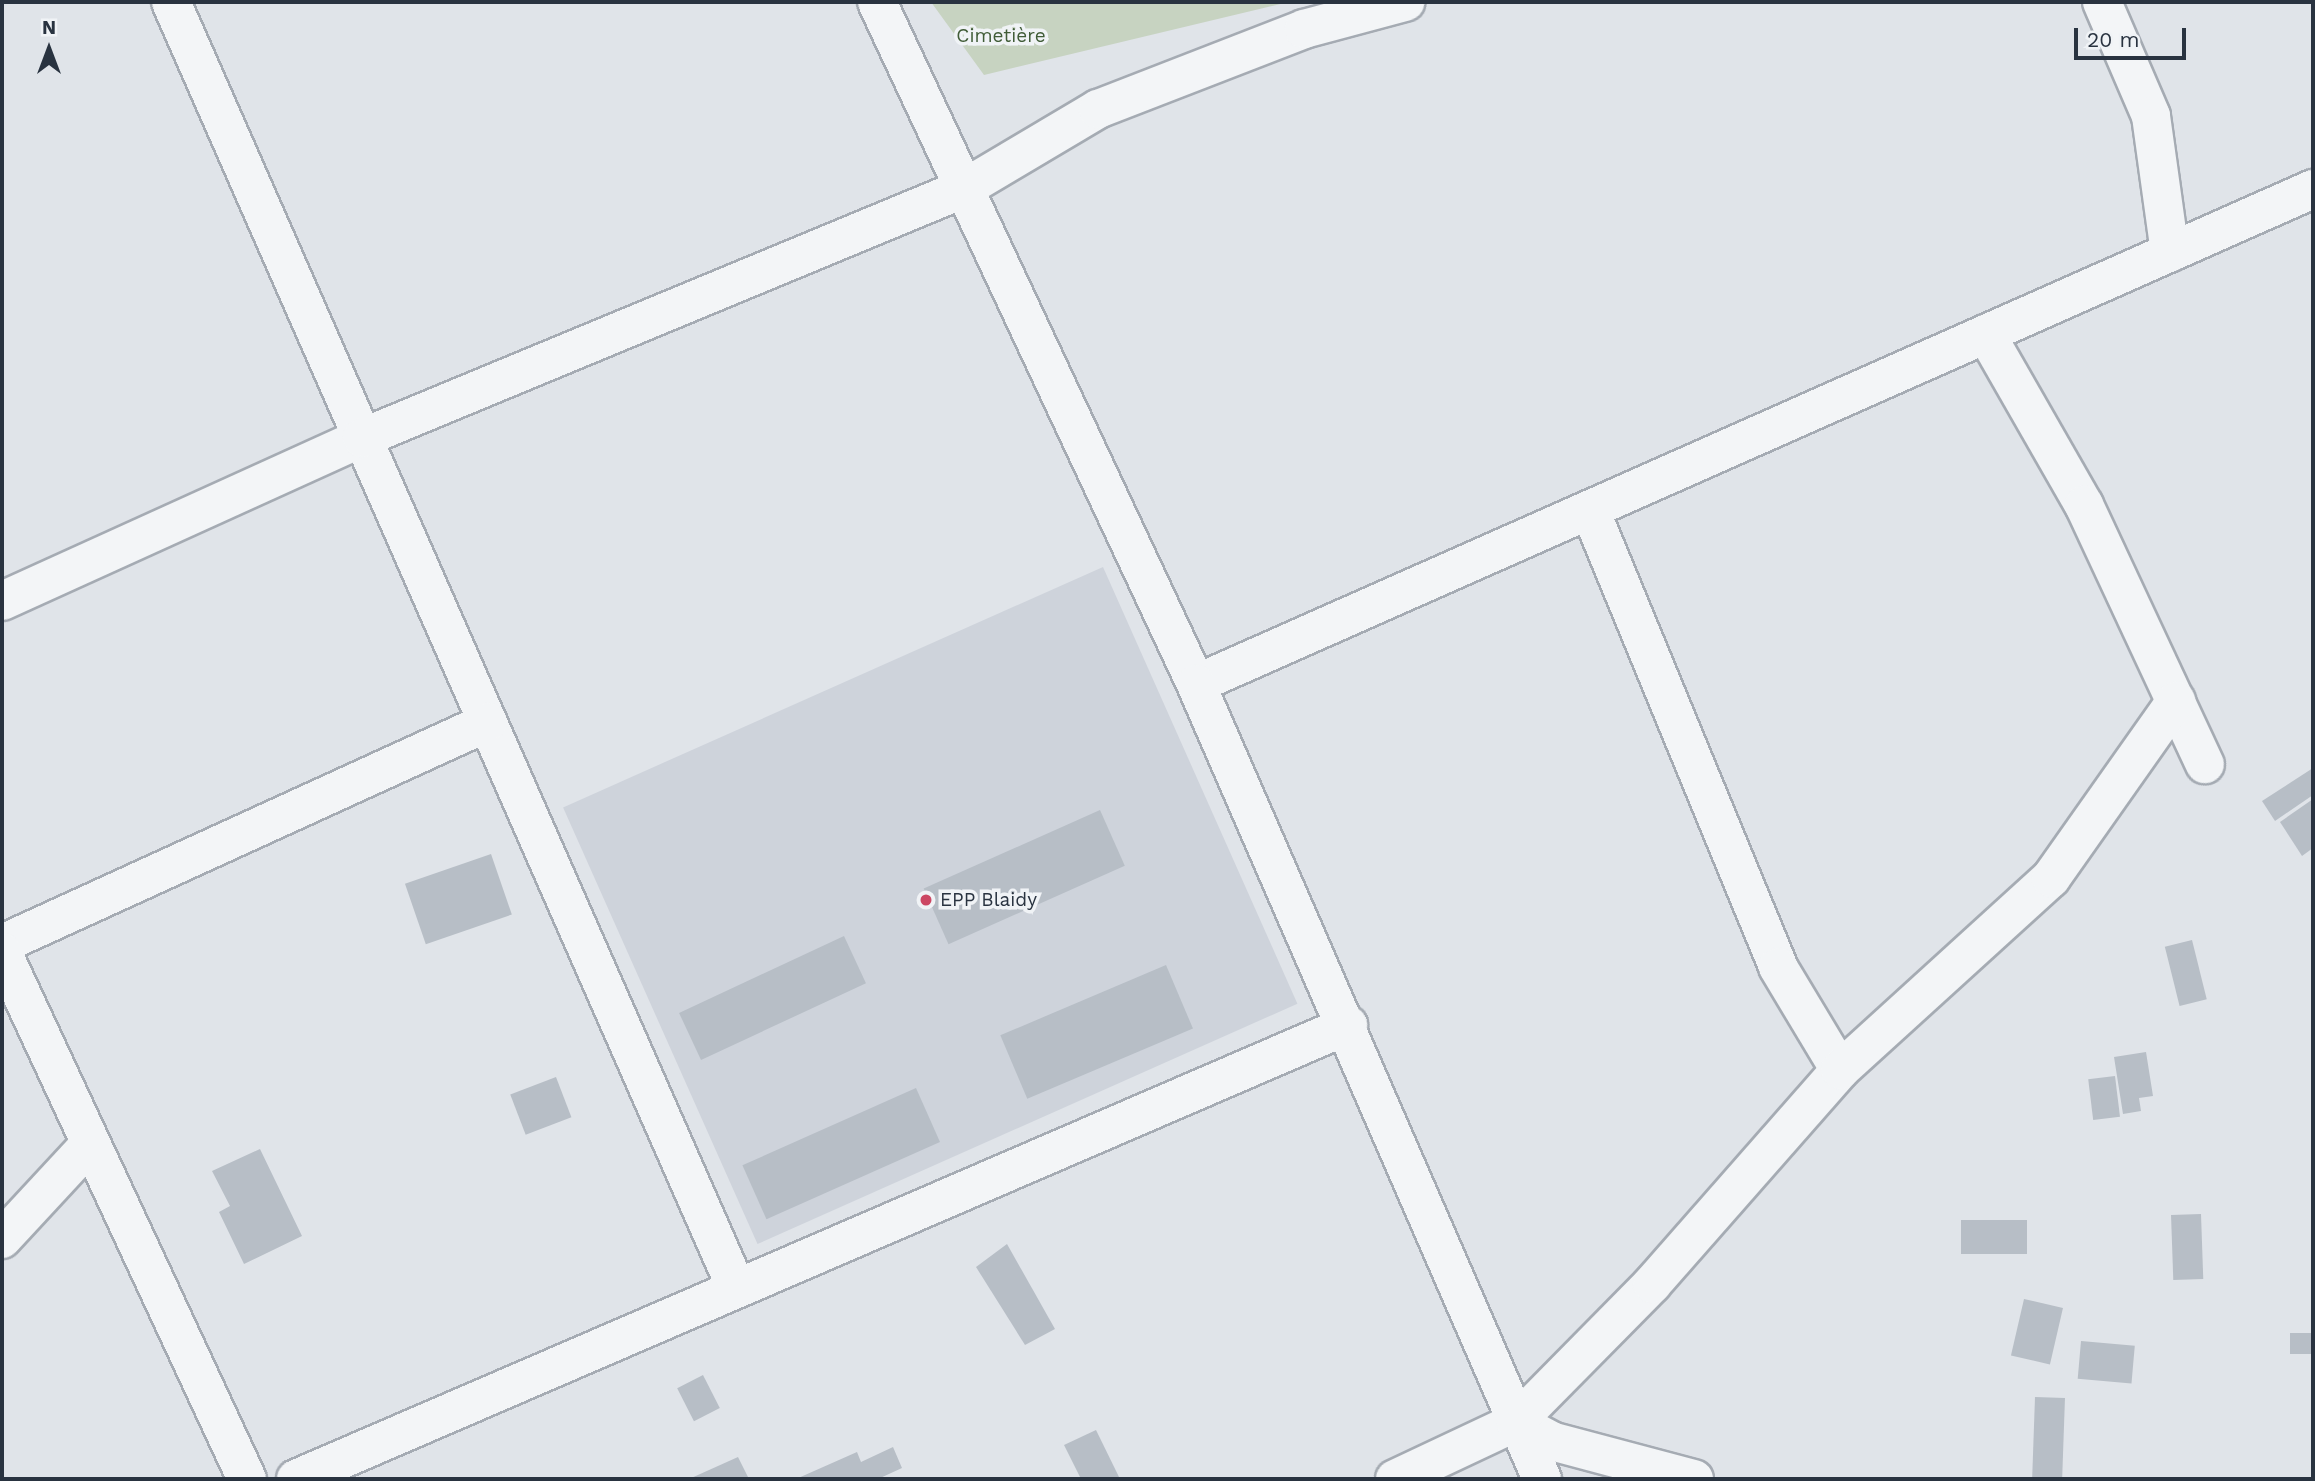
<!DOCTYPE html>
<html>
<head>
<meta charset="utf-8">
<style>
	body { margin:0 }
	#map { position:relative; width:2315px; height:1481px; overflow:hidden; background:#e0e4e9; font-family:"Work Sans",sans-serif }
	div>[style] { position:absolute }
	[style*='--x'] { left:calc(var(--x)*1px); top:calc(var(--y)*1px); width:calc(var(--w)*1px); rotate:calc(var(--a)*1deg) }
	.built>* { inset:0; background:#ced3db; transform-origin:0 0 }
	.green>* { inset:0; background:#c7d3c1 }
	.building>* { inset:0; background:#b7bec6; transform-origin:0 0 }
	.roads { filter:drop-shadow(2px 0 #a5abb3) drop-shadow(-2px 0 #a5abb3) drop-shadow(0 2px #a5abb3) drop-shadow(0 -2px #a5abb3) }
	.minor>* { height:38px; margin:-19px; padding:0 19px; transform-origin:19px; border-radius:19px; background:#f3f5f7 }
	.tertiary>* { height:38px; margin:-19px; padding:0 19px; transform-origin:19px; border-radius:19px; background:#f3f5f7 }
	.dots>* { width:19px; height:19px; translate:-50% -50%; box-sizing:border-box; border:4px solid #f0f3f6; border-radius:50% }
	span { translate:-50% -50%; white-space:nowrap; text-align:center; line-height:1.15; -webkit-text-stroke:7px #f0f3f6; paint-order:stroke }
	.park-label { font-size:19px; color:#405c37 }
	.poi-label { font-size:19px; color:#293340 }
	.left { translate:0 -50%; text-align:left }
	.frame { position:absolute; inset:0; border:4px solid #293340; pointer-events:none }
	.north { position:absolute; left:14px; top:14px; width:70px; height:70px; -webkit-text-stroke:5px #f0f3f6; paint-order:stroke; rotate:0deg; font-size:19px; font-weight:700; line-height:28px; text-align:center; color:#293340 }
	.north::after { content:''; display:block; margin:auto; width:24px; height:32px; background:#293340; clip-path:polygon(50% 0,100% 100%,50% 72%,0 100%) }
	.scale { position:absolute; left:2074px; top:28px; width:112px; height:32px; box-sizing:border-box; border:4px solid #293340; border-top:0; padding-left:9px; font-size:21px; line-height:24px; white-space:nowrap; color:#293340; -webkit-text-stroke:5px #f0f3f6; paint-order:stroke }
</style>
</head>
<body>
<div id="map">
	<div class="built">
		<i style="left:1103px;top:567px;width:478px;height:591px;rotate:66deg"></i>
	</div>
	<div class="green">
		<i style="clip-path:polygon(931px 2px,1289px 2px,984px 75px)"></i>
	</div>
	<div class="building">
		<i style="clip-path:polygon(2313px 768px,2313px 795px,2275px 821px,2262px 801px)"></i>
		<i style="clip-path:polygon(2313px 799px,2313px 848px,2302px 856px,2280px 822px)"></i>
		<i style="left:1100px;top:810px;width:61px;height:193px;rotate:66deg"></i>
		<i style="left:491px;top:854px;width:64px;height:91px;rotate:71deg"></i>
		<i style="left:844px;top:936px;width:52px;height:182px;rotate:65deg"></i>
		<i style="left:2192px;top:940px;width:61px;height:28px;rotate:76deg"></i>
		<i style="left:1166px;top:965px;width:69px;height:180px;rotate:67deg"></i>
		<i style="clip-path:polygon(2146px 1052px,2153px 1096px,2139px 1098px,2141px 1111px,2123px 1114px,2114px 1057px)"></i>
		<i style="left:2115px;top:1076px;width:41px;height:27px;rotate:83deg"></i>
		<i style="left:556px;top:1077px;width:43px;height:49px;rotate:69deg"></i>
		<i style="left:916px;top:1088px;width:59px;height:190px;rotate:66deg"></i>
		<i style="clip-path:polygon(260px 1149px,302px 1236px,244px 1264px,219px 1212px,230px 1206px,212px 1171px)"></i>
		<i style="left:2201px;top:1214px;width:65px;height:30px;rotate:88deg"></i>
		<i style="left:1961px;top:1220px;width:66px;height:34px"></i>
		<i style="clip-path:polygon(1007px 1244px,1055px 1329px,1025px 1345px,976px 1267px)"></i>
		<i style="left:2024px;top:1299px;width:40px;height:58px;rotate:13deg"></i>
		<i style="left:2290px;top:1333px;width:23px;height:21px"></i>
		<i style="left:2081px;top:1341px;width:54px;height:38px;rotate:5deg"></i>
		<i style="left:703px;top:1375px;width:37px;height:29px;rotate:63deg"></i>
		<i style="left:2035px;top:1397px;width:30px;height:82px;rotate:2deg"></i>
		<i style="clip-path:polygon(1096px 1430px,1120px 1479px,1081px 1479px,1064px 1445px)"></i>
		<i style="clip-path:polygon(893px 1447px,902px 1468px,878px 1479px,796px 1479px,857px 1452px,861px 1462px)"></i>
		<i style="clip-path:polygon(738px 1457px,749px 1479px,689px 1479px)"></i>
	</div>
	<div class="roads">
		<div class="minor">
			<i style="--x:171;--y:2;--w:1401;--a:66.27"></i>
			<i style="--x:2102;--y:2;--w:124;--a:66.7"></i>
			<i style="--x:2151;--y:116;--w:138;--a:82.1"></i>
			<i style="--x:1986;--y:334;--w:197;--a:60.2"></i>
			<i style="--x:2084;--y:505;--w:286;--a:65"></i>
			<i style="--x:1590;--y:510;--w:494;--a:67.6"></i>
			<i style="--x:1778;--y:967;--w:120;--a:59"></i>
			<i style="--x:2;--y:601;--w:395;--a:-24.4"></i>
			<i style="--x:362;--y:438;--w:653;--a:-22.52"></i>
			<i style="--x:965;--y:188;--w:155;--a:-30.7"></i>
			<i style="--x:1098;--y:109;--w:221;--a:-21.2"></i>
			<i style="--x:1304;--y:29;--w:105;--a:-15"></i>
			<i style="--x:1196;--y:684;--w:1222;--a:-23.9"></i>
			<i style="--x:2;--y:944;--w:534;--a:-24.55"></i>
			<i style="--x:2;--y:1239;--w:128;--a:-47.2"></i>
			<i style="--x:1516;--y:1422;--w:40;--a:28"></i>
			<i style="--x:1551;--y:1441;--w:148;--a:14.9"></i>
			<i style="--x:296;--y:1479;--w:1146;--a:-23.34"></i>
			<i style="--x:1395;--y:1479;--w:134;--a:-25.2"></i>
			<i style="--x:1516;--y:1422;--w:194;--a:-45.4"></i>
			<i style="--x:1652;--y:1284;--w:285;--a:-48.7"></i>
			<i style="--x:1840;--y:1070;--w:285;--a:-42.3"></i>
			<i style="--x:2051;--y:878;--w:217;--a:-54.8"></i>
		</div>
		<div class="tertiary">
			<i style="--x:877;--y:2;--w:753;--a:64.93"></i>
			<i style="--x:1196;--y:684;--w:867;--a:66.48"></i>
			<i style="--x:2;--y:952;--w:581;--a:65.07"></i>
		</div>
	</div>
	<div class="dots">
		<i style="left:926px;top:900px;background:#cc4763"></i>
	</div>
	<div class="park-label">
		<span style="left:1001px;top:36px">Cimetière</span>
	</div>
	<div class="poi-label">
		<span class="left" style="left:940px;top:900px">EPP Blaidy</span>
	</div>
	<div class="frame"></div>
	<div class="north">N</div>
	<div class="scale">20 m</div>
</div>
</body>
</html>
